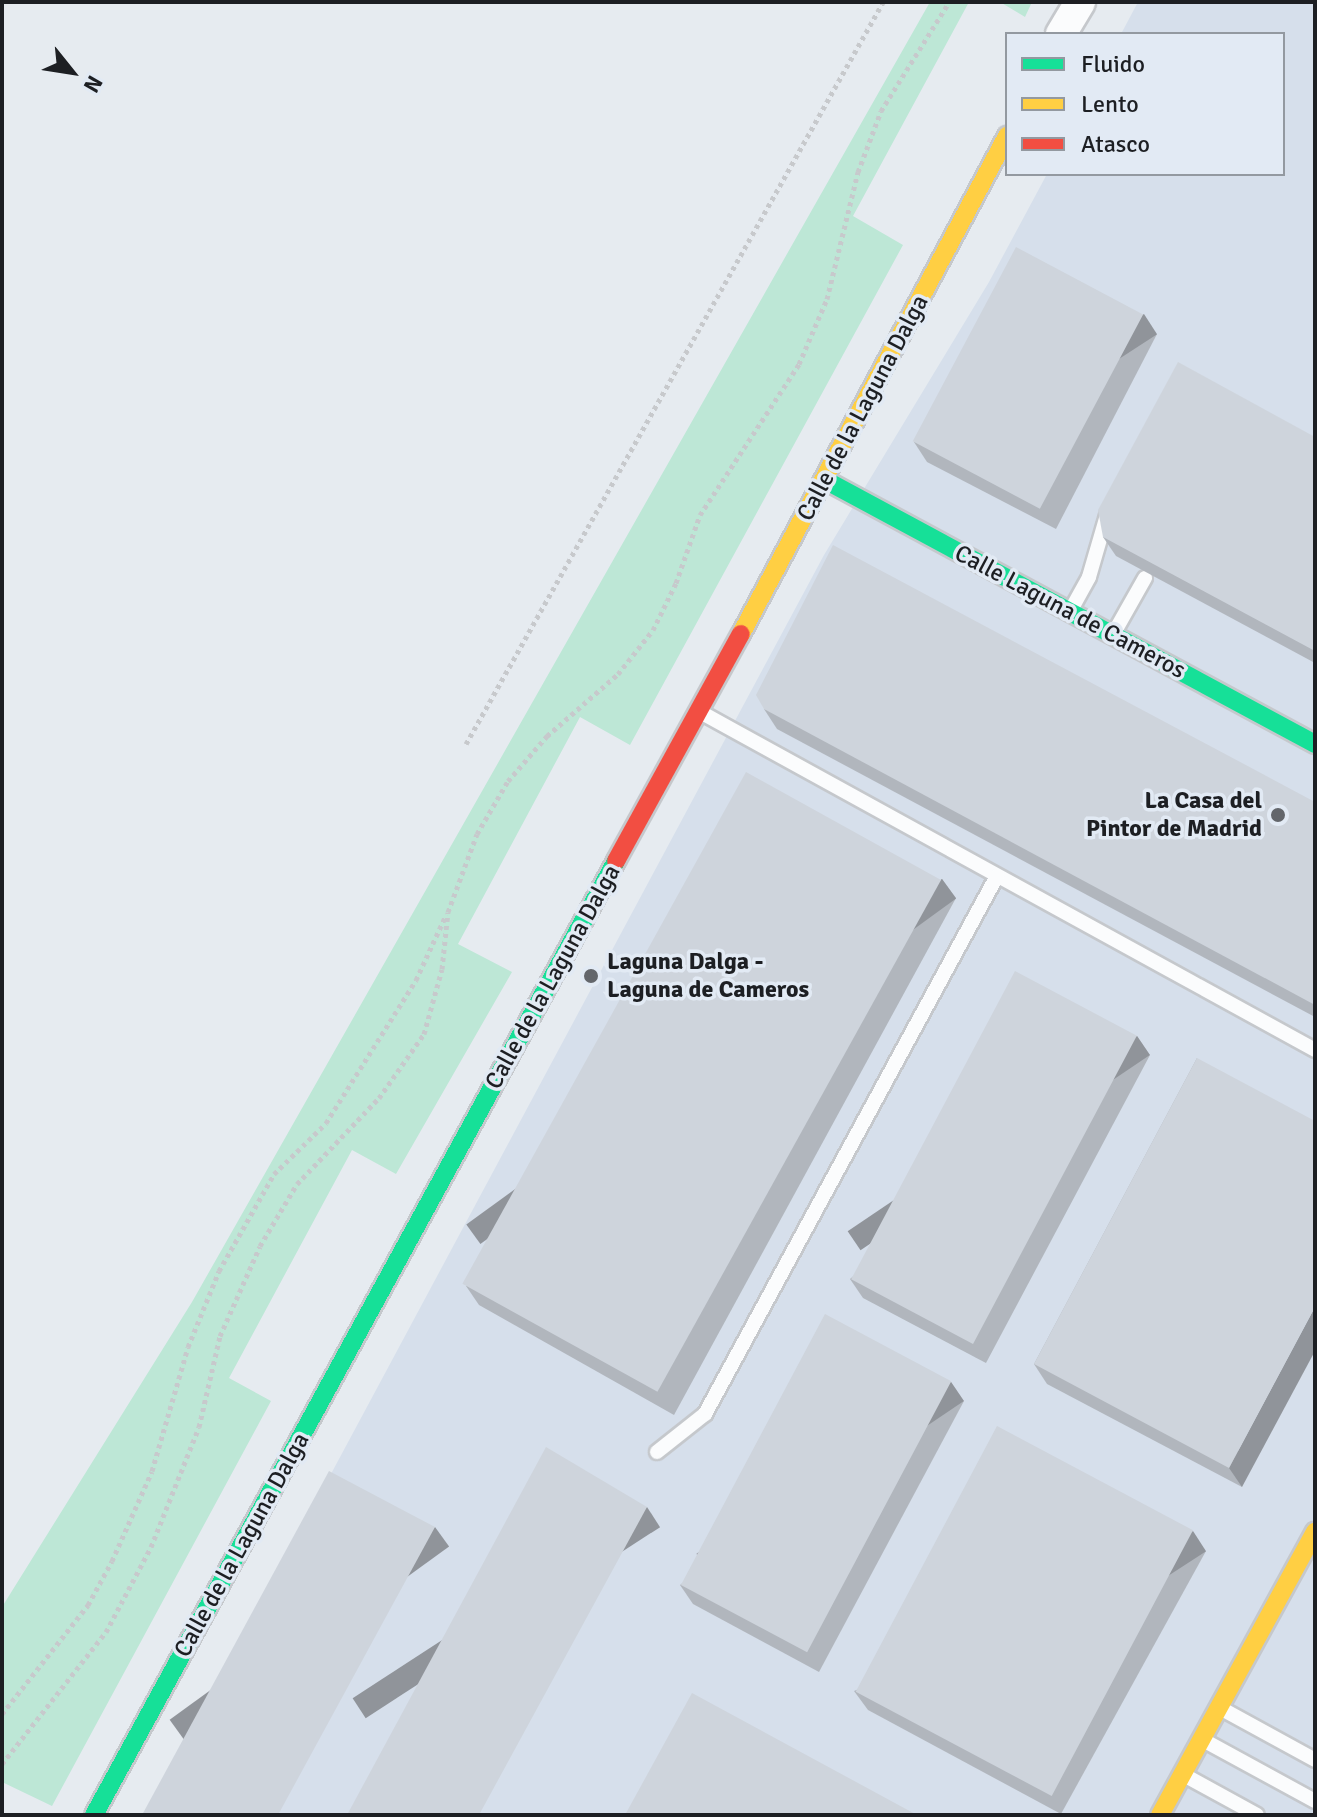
<!DOCTYPE html>
<html>
<head>
<meta charset="utf-8">
<style>
	body { margin:0 }
	#map { position:relative; width:1317px; height:1817px; overflow:hidden; background:#e6ebf0; font-family:Signika,sans-serif }
	div>[style] { position:absolute }
	[style*='--x'] { left:calc(var(--x)*1px); top:calc(var(--y)*1px); width:calc(var(--w)*1px); rotate:calc(var(--a)*1deg) }
	.built>* { inset:0; background:#d6dfeb }
	.green>* { inset:0; background:#bde7d6 }
	.path>* { height:5px; margin-top:-2.5px; transform-origin:0; background:repeating-linear-gradient(90deg,#c7c9cc 0 4px,transparent 0 8px) }
	.roads { filter:drop-shadow(2px 0 #c5c8cc) drop-shadow(-2px 0 #c5c8cc) drop-shadow(0 2px #c5c8cc) drop-shadow(0 -2px #c5c8cc) }
	.lane>* { height:14px; margin:-7px; padding:0 7px; transform-origin:7px; border-radius:7px; background:#fbfcfd }
	.street>* { height:30px; margin:-15px; padding:0 15px; transform-origin:15px; border-radius:15px; background:#fbfcfd }
	.fast>* { height:18px; margin:-9px; padding:0 9px; transform-origin:9px; border-radius:9px; background:#16e098 }
	.slow>* { height:18px; margin:-9px; padding:0 9px; transform-origin:9px; border-radius:9px; background:#ffcf43 }
	.jam>* { height:18px; margin:-9px; padding:0 9px; transform-origin:9px; border-radius:9px; background:#f24e42 }
	.wall>* { inset:0; background:#b1b6bd }
	.shaded-wall>* { inset:0; background:#90949a; transform-origin:0 0 }
	.building>* { inset:0; background:#ced4dc; transform-origin:0 0 }
	.dots>* { width:22px; height:22px; translate:-50% -50%; box-sizing:border-box; border:4px solid #e2eaf4; border-radius:50% }
	span { translate:-50% -50%; white-space:nowrap; text-align:center; line-height:1.15; -webkit-text-stroke:7px #e2eaf4; paint-order:stroke }
	.street-label { font-size:24px; color:#1d1f23 }
	.poi-label { font-size:24px; color:#1d1f23; font-weight:700 }
	.right { translate:-100% -50%; text-align:right }
	.left { translate:0 -50%; text-align:left }
	.frame { position:absolute; inset:0; border:4px solid #1d1f23; pointer-events:none }
	.legend { position:absolute; left:1005px; top:32px; width:280px; height:144px; box-sizing:border-box; background:#e2eaf4; border:2px solid #9399a0; margin:0; padding:10px 14px; list-style:none; font-size:24px; color:#1d1f23 }
	.legend li { display:flex; align-items:center; gap:16px; height:40px }
	.legend b { width:40px; border:2px solid #9399a0 }
	.north { position:absolute; left:32px; top:32px; width:80px; height:80px; -webkit-text-stroke:6px #e2eaf4; paint-order:stroke; rotate:120deg; font-size:22px; font-weight:700; line-height:32px; text-align:center; color:#1d1f23 }
	.north::after { content:''; display:block; margin:auto; width:28px; height:36px; background:#1d1f23; clip-path:polygon(50% 0,100% 100%,50% 72%,0 100%) }
</style>
</head>
<body>
<div id="map">
	<div class="built">
		<i style="clip-path:polygon(1138px 2px,1315px 2px,1315px 1815px,148px 1815px,824px 555px,989px 282px,1047px 174px,1283px 174px,1283px 34px,1121px 34px)"></i>
	</div>
	<div class="green">
		<i style="clip-path:polygon(930px 2px,969px 2px,853px 216px,903px 245px,630px 745px,580px 717px,458px 944px,512px 972px,396px 1174px,352px 1150px,229px 1378px,271px 1401px,52px 1806px,2px 1782px,2px 1607px,192px 1302px)"></i>
		<i style="clip-path:polygon(1000px 2px,1032px 2px,1025px 17px)"></i>
	</div>
	<div class="path">
		<i style="--x:466;--y:744;--w:851;--a:-60.66"></i>
		<i style="--x:2;--y:1714;--w:139;--a:-51.7"></i>
		<i style="--x:88;--y:1605;--w:50;--a:-61.4"></i>
		<i style="--x:112;--y:1561;--w:98;--a:-66"></i>
		<i style="--x:152;--y:1471;--w:129;--a:-73.8"></i>
		<i style="--x:188;--y:1347;--w:82;--a:-67.8"></i>
		<i style="--x:219;--y:1271;--w:112;--a:-60.4"></i>
		<i style="--x:274;--y:1174;--w:73;--a:-44.4"></i>
		<i style="--x:326;--y:1123;--w:169;--a:-57.8"></i>
		<i style="--x:416;--y:980;--w:72;--a:-65.2"></i>
		<i style="--x:2;--y:1764;--w:168;--a:-51.8"></i>
		<i style="--x:106;--y:1632;--w:96;--a:-62.1"></i>
		<i style="--x:151;--y:1547;--w:129;--a:-68.2"></i>
		<i style="--x:199;--y:1427;--w:93;--a:-77"></i>
		<i style="--x:220;--y:1336;--w:98;--a:-66"></i>
		<i style="--x:260;--y:1246;--w:72;--a:-59.2"></i>
		<i style="--x:297;--y:1184;--w:119;--a:-46.4"></i>
		<i style="--x:379;--y:1098;--w:78;--a:-54.9"></i>
		<i style="--x:424;--y:1034;--w:67;--a:-74.5"></i>
		<i style="--x:442;--y:969;--w:57;--a:-84"></i>
		<i style="--x:448;--y:912;--w:83;--a:-69.6"></i>
		<i style="--x:477;--y:834;--w:61;--a:-59.7"></i>
		<i style="--x:508;--y:781;--w:60;--a:-49.1"></i>
		<i style="--x:547;--y:736;--w:94;--a:-41.1"></i>
		<i style="--x:618;--y:674;--w:56;--a:-51.5"></i>
		<i style="--x:653;--y:630;--w:52;--a:-63.9"></i>
		<i style="--x:676;--y:583;--w:72;--a:-70.6"></i>
		<i style="--x:700;--y:515;--w:181;--a:-56.7"></i>
		<i style="--x:799;--y:364;--w:71;--a:-66.7"></i>
		<i style="--x:827;--y:299;--w:131;--a:-76.3"></i>
		<i style="--x:858;--y:172;--w:65;--a:-69.3"></i>
		<i style="--x:881;--y:111;--w:128;--a:-58"></i>
	</div>
	<div class="roads">
		<div class="lane">
			<i style="--x:1072;--y:608;--w:35;--a:-61"></i>
			<i style="--x:1089;--y:577;--w:65;--a:-73.8"></i>
			<i style="--x:1115;--y:631;--w:61;--a:-60.5"></i>
			<i style="--x:702;--y:713;--w:700;--a:28.8"></i>
			<i style="--x:657;--y:1452;--w:61;--a:-38.4"></i>
			<i style="--x:705;--y:1414;--w:612;--a:-61.51"></i>
			<i style="--x:1222;--y:1709;--w:106;--a:28.7"></i>
			<i style="--x:1205;--y:1741;--w:125;--a:28.6"></i>
			<i style="--x:1184;--y:1775;--w:83;--a:28.7"></i>
		</div>
		<div class="street">
			<i style="--x:1061;--y:34;--w:37;--a:-59"></i>
		</div>
		<div class="fast">
			<i style="--x:825;--y:480;--w:557;--a:28.31"></i>
			<i style="--x:94;--y:1815;--w:1087;--a:-61.31"></i>
		</div>
		<div class="slow">
			<i style="--x:741;--y:634;--w:565;--a:-61.89"></i>
			<i style="--x:1160;--y:1815;--w:323;--a:-61.3"></i>
		</div>
		<div class="jam">
			<i style="--x:616;--y:861;--w:259;--a:-61.2"></i>
		</div>
	</div>
	<div class="wall">
		<i style="clip-path:polygon(1157px 334px,1056px 529px,927px 462px,914px 442px)"></i>
		<i style="clip-path:polygon(1315px 437px,1315px 663px,1116px 556px,1103px 537px)"></i>
		<i style="clip-path:polygon(764px 709px,1315px 802px,1315px 1017px,777px 729px)"></i>
		<i style="clip-path:polygon(942px 879px,956px 898px,674px 1415px,479px 1305px,466px 1286px)"></i>
		<i style="clip-path:polygon(1137px 1036px,1150px 1055px,986px 1363px,863px 1298px,850px 1279px)"></i>
		<i style="clip-path:polygon(1197px 1058px,1242px 1487px,1047px 1384px,1034px 1364px)"></i>
		<i style="clip-path:polygon(951px 1382px,964px 1401px,819px 1672px,693px 1604px,680px 1585px)"></i>
		<i style="clip-path:polygon(1206px 1551px,1061px 1814px,868px 1710px,854px 1691px)"></i>
	</div>
	<div class="shaded-wall">
		<i style="left:1144px;top:314px;width:24px;height:221px;rotate:57deg"></i>
		<i style="left:942px;top:879px;width:24px;height:588px;rotate:54deg"></i>
		<i style="left:1137px;top:1036px;width:23px;height:349px;rotate:56deg"></i>
		<i style="clip-path:polygon(1315px 1307px,1315px 1351px,1242px 1487px,1229px 1468px)"></i>
		<i style="left:951px;top:1382px;width:23px;height:307px;rotate:56deg"></i>
		<i style="left:647px;top:1507px;width:24px;height:351px;rotate:57deg"></i>
		<i style="left:435px;top:1527px;width:24px;height:328px;rotate:54deg"></i>
		<i style="left:1193px;top:1531px;width:24px;height:301px;rotate:57deg"></i>
	</div>
	<div class="building">
		<i style="left:1016px;top:247px;width:144px;height:220px;rotate:28deg"></i>
		<i style="clip-path:polygon(1178px 362px,1315px 437px,1315px 651px,1103px 537px,1098px 510px)"></i>
		<i style="clip-path:polygon(833px 545px,1315px 802px,1315px 1005px,764px 709px,756px 695px)"></i>
		<i style="left:746px;top:772px;width:223px;height:585px;rotate:29deg"></i>
		<i style="left:1015px;top:971px;width:138px;height:349px;rotate:28deg"></i>
		<i style="clip-path:polygon(1197px 1058px,1315px 1121px,1315px 1307px,1229px 1468px,1034px 1364px)"></i>
		<i style="left:825px;top:1314px;width:143px;height:307px;rotate:28deg"></i>
		<i style="left:997px;top:1426px;width:222px;height:301px;rotate:28deg"></i>
		<i style="clip-path:polygon(546px 1447px,647px 1507px,479px 1815px,347px 1815px)"></i>
		<i style="clip-path:polygon(329px 1471px,435px 1527px,278px 1815px,142px 1815px)"></i>
		<i style="clip-path:polygon(692px 1693px,917px 1815px,625px 1815px)"></i>
	</div>
	<div class="dots">
		<i style="left:1278px;top:815px;background:#63666b"></i>
		<i style="left:591px;top:976px;background:#63666b"></i>
	</div>
	<div class="street-label">
		<span style="left:863px;top:408px;rotate:-62deg">Calle de la Laguna Dalga</span>
		<span style="left:1070px;top:612px;rotate:28deg">Calle Laguna de Cameros</span>
		<span style="left:553px;top:977px;rotate:-61deg">Calle de la Laguna Dalga</span>
		<span style="left:242px;top:1545px;rotate:-61deg">Calle de la Laguna Dalga</span>
	</div>
	<div class="poi-label">
		<span class="right" style="left:1262px;top:815px">La Casa del<br>Pintor de Madrid</span>
		<span class="left" style="left:607px;top:976px">Laguna Dalga -<br>Laguna de Cameros</span>
	</div>
	<div class="frame"></div>
	<ul class="legend">
	<li><b style="height:10px;background:#16e098"></b>Fluido</li>
	<li><b style="height:10px;background:#ffcf43"></b>Lento</li>
	<li><b style="height:10px;background:#f24e42"></b>Atasco</li>
	</ul>
	<div class="north">N</div>
</div>
</body>
</html>
